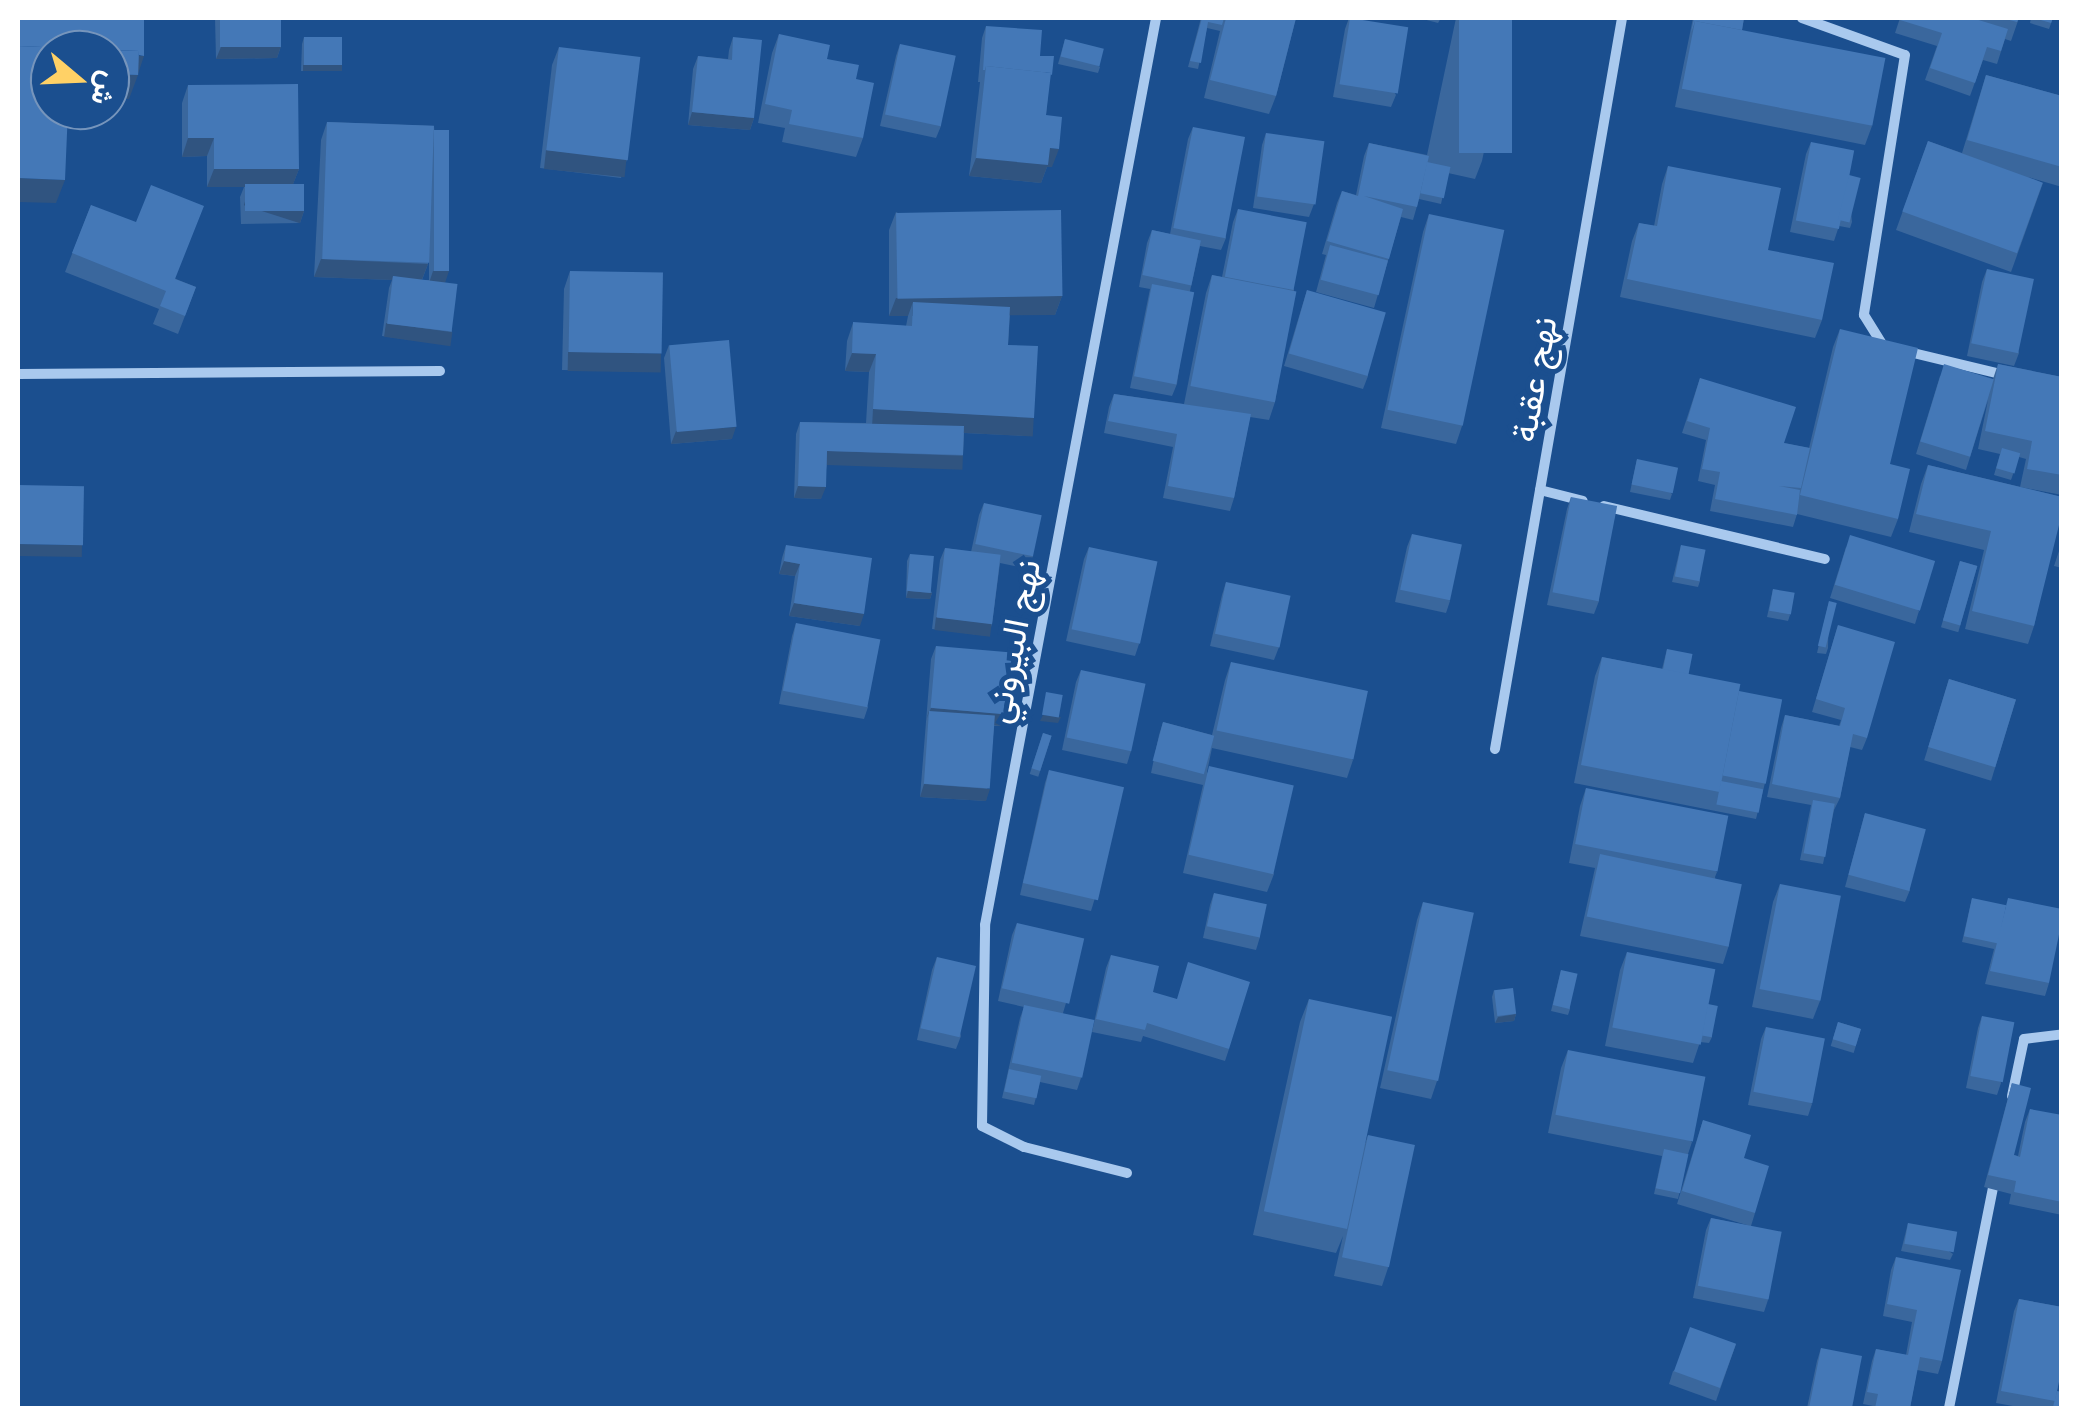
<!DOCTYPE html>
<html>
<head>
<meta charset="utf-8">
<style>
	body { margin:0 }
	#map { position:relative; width:2079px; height:1426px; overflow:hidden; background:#1b4f8f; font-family:Lato,Vazirmatn,sans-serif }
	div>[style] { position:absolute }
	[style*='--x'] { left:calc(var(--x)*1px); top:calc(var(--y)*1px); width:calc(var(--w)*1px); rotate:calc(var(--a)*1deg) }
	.minor>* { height:10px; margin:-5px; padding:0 5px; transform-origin:5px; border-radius:5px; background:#a9c9ee }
	.wall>* { inset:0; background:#3a679d; transform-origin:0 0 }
	.shaded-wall>* { inset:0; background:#305480; transform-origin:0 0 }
	.building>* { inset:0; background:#4478b7; transform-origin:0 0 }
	span { translate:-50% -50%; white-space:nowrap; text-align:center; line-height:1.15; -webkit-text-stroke:10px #1b4f8f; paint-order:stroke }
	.street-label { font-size:35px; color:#fff }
	.frame { position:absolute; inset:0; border:20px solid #fff; pointer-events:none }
	.north { position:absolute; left:30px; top:30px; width:100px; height:100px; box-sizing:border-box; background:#1b4f8f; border:2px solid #7695bc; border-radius:50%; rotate:109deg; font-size:28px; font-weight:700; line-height:40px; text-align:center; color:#fff }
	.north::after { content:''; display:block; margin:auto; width:35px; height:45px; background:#ffd166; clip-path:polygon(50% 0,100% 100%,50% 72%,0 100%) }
</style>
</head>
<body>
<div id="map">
	<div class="minor">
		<i style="--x:1802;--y:18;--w:109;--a:19.8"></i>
		<i style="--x:1905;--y:55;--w:263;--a:99"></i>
		<i style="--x:1864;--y:315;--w:36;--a:58"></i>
		<i style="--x:1905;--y:351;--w:103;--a:13.5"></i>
		<i style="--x:18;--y:374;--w:422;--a:-0.4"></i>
		<i style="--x:1540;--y:490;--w:44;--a:14.3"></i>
		<i style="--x:1604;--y:506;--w:227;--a:13.5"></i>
		<i style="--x:1495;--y:749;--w:742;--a:-80.14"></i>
		<i style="--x:2012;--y:1096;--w:58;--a:-78.1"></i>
		<i style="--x:2024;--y:1039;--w:38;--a:-7"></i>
		<i style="--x:1127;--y:1173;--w:106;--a:-165.8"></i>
		<i style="--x:1024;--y:1147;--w:47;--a:-153.4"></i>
		<i style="--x:982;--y:1126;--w:201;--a:-89.1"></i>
		<i style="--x:985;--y:925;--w:923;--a:-79.32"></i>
		<i style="--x:1949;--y:1408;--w:236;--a:-78.7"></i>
	</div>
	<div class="wall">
		<i style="clip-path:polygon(215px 18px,281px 18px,281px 46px,277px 58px,216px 59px)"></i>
		<i style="clip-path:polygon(1201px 18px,1296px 18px,1276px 96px,1269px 114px,1204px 98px,1220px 31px,1207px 28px,1198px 69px,1188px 67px)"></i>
		<i style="clip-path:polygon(1349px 18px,1396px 95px,1391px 107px,1333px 97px,1345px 29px)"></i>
		<i style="clip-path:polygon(1419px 18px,1441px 18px,1438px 23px)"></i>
		<i style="clip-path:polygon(1456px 18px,1512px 18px,1482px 161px,1475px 179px,1448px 173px,1441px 204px,1419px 199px,1413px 220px,1401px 217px,1374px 308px,1316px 292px,1326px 255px,1322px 254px,1337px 203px,1342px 191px,1356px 195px,1364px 156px,1369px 143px,1427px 155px)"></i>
		<i style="clip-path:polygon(1693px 18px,1744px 18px,1742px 30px,1872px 126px,1865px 145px,1675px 107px)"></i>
		<i style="clip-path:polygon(1900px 18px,2019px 18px,2011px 41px,2005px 39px,1997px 64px,1983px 60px,1970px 96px,1925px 80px,1937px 46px,1895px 33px)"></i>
		<i style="clip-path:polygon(2031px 18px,2053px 18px,2049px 29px,2030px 23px)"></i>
		<i style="clip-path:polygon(986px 26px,1040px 56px,1049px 83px,1046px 115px,1052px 167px,1047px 167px,1041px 183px,969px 176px,980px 82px,978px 82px,982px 38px)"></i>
		<i style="clip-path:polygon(779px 34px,827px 59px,856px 79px,863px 138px,856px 157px,782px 142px,785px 128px,758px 123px,772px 53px)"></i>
		<i style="clip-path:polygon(304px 37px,342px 65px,340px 71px,301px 71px,302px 44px)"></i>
		<i style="clip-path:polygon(733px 37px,754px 118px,750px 130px,688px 125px,693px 69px,698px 56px,728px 59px,729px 50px)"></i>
		<i style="clip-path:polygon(1065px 39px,1100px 67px,1098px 73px,1058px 64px)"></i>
		<i style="clip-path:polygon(900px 44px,941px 126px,936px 138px,880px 126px,896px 56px)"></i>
		<i style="clip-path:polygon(559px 47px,627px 159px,621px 178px,540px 168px,552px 65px)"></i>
		<i style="clip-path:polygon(1986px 75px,2062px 96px,2062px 187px,2028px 177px,2043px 183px,2011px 272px,1896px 230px,1928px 141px,1962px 153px)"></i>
		<i style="clip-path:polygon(188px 85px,299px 169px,293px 184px,304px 211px,300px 223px,241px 224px,240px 197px,244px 187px,207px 187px,207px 156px,182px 157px,182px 103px)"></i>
		<i style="clip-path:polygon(evenodd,327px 122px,434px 126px,445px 282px,452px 332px,447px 345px,382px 336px,389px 288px,392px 280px,314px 277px,321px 140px,327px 122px,429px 250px,429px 280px,422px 280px,428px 264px,429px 250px)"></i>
		<i style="clip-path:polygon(1193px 127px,1226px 238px,1221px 250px,1200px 246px,1190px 291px,1177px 384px,1172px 396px,1130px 388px,1150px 289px,1139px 287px,1147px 243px,1152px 230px,1170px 234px,1188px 139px)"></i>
		<i style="clip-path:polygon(1266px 133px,1314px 204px,1309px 217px,1253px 208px,1262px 145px)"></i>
		<i style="clip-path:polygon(1811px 142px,1848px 179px,1852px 222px,1850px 228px,1839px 226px,1834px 241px,1790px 232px,1806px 154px)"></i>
		<i style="clip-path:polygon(1668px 166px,1768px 250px,1822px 320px,1815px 338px,1620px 297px,1632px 241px,1639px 223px,1654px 226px,1662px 184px)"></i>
		<i style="clip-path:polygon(91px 205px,176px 279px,196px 287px,178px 334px,153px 324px,159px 309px,65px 272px)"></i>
		<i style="clip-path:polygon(1238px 209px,1294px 290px,1275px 402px,1269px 420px,1250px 417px,1234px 498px,1230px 511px,1163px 498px,1173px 447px,1104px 433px,1109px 407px,1114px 394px,1184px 404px,1206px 293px,1212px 275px,1222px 277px,1233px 222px)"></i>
		<i style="clip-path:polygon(896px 212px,1062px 296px,1055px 315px,1010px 315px,1008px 345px,1028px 436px,964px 433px,963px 455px,959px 467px,827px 464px,821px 499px,794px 498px,796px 434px,800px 422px,866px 423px,869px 372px,845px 371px,847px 341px,853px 323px,906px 326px,908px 316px,889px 316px,889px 230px)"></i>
		<i style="clip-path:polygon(1429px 214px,1462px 426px,1456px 444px,1381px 428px,1423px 232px)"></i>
		<i style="clip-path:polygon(1987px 269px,2019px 353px,2014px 366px,1967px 356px,1982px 282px)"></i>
		<i style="clip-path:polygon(570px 271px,655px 372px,562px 370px,564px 289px)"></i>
		<i style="clip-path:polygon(1307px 290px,1368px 376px,1363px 389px,1284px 366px)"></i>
		<i style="clip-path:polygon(1840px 329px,1890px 464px,1898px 519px,1891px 537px,1797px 514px,1793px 527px,1710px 511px,1715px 485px,1698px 481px,1706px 440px,1682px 433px,1700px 378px,1784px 443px,1809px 448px,1833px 347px)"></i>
		<i style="clip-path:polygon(669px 345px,732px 439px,671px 444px,664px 358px)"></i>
		<i style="clip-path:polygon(1998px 364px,2062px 377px,2062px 495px,2020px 487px,2026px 459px,2019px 457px,2011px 480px,1994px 475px,2000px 454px,1978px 449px,1988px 400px,1966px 470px,1916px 454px,1940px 376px,1993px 379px)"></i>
		<i style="clip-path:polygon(1637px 459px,1672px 494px,1670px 500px,1630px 492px)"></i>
		<i style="clip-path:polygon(1928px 465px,2062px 497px,2034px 626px,2028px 644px,1965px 629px,1984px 550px,1909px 532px,1921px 484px)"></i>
		<i style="clip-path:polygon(1571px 497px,1599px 601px,1594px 614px,1547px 605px,1567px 509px)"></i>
		<i style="clip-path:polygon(984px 503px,1033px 556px,1029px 569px,1000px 563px,992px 624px,988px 636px,932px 629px,940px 560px,945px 548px,971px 552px,979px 515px)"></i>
		<i style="clip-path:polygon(1412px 534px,1450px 601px,1446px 613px,1395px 602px,1407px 547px)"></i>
		<i style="clip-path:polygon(2062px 542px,2062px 568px,2054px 566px)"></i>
		<i style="clip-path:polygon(786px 545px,860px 626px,789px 616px,795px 576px,779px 574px,782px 558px)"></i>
		<i style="clip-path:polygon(1681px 545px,1700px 581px,1698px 587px,1672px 582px)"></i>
		<i style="clip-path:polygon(1089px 547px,1139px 644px,1135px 656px,1066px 641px,1084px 559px)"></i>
		<i style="clip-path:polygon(1846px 547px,1919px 611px,1915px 624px,1830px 598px)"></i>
		<i style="clip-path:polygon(910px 554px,932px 593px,930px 599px,906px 598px,907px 561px)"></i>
		<i style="left:1960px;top:561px;width:18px;height:69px;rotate:16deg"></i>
		<i style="clip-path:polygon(1226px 582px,1279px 647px,1274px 660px,1210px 646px,1222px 595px)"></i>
		<i style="clip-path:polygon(1773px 589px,1790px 615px,1788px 621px,1767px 617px)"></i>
		<i style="clip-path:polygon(1829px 601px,1828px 648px,1826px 654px,1817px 653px)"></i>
		<i style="clip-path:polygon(796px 623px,868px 707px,864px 719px,779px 704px,792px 636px)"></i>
		<i style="clip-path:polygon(1838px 625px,1867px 738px,1862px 750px,1850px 747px,1840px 798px,1834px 810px,1823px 864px,1800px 860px,1811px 805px,1767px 797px,1781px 728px,1785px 715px,1839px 726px,1841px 720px,1812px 712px)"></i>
		<i style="clip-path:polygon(936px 646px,1002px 726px,994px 726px,986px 801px,920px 797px,931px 659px)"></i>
		<i style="clip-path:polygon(1667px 649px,1689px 675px,1739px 691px,1765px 783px,1756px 819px,1574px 783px,1595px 676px,1602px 657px,1662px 669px)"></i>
		<i style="clip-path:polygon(1231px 662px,1353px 760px,1347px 778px,1212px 748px,1207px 772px,1274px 874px,1267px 892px,1183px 873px,1203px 785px,1151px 773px,1159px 735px,1163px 722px,1212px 735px,1225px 680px)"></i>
		<i style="clip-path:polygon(1081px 670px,1131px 751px,1127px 764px,1062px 750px,1076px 682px)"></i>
		<i style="left:1949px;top:679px;width:70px;height:85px;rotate:17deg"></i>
		<i style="left:1043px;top:733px;width:9px;height:43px;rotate:18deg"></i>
		<i style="clip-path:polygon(1049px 770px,1095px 898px,1091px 911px,1020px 895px,1045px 783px)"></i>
		<i style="clip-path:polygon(1586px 788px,1717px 872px,1715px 877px,1729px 945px,1723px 964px,1580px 936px,1595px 868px,1569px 863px,1580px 806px)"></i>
		<i style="clip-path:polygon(1865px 813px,1910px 890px,1905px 902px,1845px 887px)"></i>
		<i style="clip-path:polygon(1780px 884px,1820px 1001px,1813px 1019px,1752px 1007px,1773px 902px)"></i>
		<i style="clip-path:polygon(1214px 893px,1260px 937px,1256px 950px,1203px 938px,1210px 905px)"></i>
		<i style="clip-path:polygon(1972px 898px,2049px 983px,2045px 996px,1985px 984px,1994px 949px,1962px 942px)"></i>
		<i style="clip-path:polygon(1423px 902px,1437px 1081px,1431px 1099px,1380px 1088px,1417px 920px)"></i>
		<i style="clip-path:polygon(1017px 923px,1066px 1003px,1063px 1013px,1081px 1078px,1077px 1090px,1040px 1082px,1034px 1105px,1002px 1098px,1020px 1018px,1024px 1007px,998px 1001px,1012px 935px)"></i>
		<i style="clip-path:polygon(1627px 952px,1708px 1004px,1712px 1037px,1709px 1043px,1700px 1042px,1693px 1063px,1605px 1046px,1620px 970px)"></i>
		<i style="clip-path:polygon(1111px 955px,1153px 992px,1229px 1049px,1225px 1061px,1143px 1036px,1141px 1042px,1092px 1032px,1106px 968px)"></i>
		<i style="clip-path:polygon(937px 957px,961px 1036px,956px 1049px,917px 1040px,932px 970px)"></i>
		<i style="clip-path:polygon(1561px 970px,1570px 1009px,1568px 1015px,1551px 1011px)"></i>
		<i style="clip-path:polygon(1494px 990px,1516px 1014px,1514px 1021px,1495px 1023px,1492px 997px)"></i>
		<i style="clip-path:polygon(1309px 999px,1363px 1149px,1368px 1135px,1388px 1268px,1382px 1286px,1334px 1276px,1343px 1236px,1336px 1253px,1253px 1235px,1300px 1022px)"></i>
		<i style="clip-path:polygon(1982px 1016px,2001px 1083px,1997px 1095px,1966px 1088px,1978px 1028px)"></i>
		<i style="left:1838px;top:1022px;width:24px;height:25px;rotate:17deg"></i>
		<i style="clip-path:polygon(1766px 1027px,1812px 1104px,1808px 1116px,1748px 1105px,1761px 1039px)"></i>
		<i style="clip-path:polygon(1568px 1050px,1692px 1142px,1688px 1154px,1678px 1199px,1654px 1194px,1662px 1156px,1548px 1133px,1561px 1068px)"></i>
		<i style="clip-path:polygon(2012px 1083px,2014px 1155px,2018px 1156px,2025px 1122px,2030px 1109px,2062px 1133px,2062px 1215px,2009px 1204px,2011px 1194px,1984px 1187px)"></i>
		<i style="clip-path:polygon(1703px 1120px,1744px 1158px,1755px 1213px,1751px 1226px,1768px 1300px,1764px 1312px,1693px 1298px,1706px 1230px,1711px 1218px,1750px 1226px,1677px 1204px)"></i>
		<i style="clip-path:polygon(1908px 1223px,1953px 1254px,1950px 1260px,1901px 1251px)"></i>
		<i style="clip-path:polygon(1896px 1257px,1942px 1361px,1938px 1374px,1917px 1370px,1910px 1408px,1873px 1408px,1873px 1406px,1863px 1404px,1872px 1361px,1876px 1349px,1906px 1355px,1912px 1322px,1883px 1316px,1891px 1270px)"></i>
		<i style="clip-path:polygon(2019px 1299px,2062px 1307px,2062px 1374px,2060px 1374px,2057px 1391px,2062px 1408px,2024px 1408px,1996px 1403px,2014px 1311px)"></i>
		<i style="clip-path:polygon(1736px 1344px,1716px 1401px,1669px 1384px,1673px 1371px)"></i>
		<i style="clip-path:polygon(1821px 1348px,1852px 1408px,1807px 1408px,1817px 1361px)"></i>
	</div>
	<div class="shaded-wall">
		<i style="clip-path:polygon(281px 46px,277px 58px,216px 59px,221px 47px)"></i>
		<i style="clip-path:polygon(110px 54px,144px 56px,138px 74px)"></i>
		<i style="left:303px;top:65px;width:39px;height:6px"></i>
		<i style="clip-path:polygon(110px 74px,138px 75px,129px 99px,110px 98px)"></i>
		<i style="clip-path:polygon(692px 112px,754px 118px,750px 130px,688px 125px)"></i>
		<i style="clip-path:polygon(188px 138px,214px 138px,207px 156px,182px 157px)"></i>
		<i style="clip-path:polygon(1050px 148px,1059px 149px,1052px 167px,1047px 167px,1041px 183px,969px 176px,976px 158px)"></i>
		<i style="left:546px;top:150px;width:81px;height:19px;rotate:6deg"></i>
		<i style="clip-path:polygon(214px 169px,299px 169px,292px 187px,207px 187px)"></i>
		<i style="clip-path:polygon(18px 178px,65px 180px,56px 203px,18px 202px)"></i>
		<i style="left:304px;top:211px;width:13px;height:59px;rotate:108deg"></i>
		<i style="clip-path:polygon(321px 259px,428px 264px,421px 282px,393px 276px,392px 280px,314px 277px)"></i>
		<i style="clip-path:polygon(433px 271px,449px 271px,445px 283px,429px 283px)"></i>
		<i style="clip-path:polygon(1062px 296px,1055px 315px,912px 316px,913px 302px,908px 316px,889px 316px,896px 298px)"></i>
		<i style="left:386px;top:323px;width:67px;height:14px;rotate:8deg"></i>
		<i style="left:568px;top:352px;width:93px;height:19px;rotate:1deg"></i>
		<i style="clip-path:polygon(852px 353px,876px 354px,869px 372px,845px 371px)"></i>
		<i style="left:873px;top:409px;width:161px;height:19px;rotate:3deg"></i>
		<i style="clip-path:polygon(736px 427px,732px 439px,671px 444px,676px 431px)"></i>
		<i style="left:827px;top:451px;width:136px;height:14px;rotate:2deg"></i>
		<i style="clip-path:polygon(798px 486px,826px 487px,821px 499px,794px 498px)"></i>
		<i style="left:18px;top:544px;width:64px;height:12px;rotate:1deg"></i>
		<i style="clip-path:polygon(784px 561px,800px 564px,795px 576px,779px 574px)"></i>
		<i style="clip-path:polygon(908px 591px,932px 593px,930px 599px,906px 598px)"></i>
		<i style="clip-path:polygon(794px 603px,864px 614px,860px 626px,789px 616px)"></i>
		<i style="left:936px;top:617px;width:56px;height:13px;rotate:7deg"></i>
		<i style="clip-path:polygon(931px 708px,1006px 714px,1002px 726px,929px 720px,929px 711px,926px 720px)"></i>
		<i style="clip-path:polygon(1043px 715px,1061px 717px,1058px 723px,1040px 721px)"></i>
		<i style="clip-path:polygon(924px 784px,990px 789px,986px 801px,920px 797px)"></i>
		<i style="clip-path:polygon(1516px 1014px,1514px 1021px,1495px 1023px,1498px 1017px)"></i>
	</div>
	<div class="building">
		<i style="clip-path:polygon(18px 18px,144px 18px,144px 56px,139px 55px,139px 51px,18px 46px)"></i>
		<i style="left:220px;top:18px;width:61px;height:29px"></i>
		<i style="clip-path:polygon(1202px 18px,1224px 18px,1222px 25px,1208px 22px,1201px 63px,1190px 61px)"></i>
		<i style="clip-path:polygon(1226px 18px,1296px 18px,1276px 96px,1210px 80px)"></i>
		<i style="left:1350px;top:18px;width:59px;height:67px;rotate:9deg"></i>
		<i style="left:1459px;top:18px;width:53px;height:135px"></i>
		<i style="clip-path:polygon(1694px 18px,1744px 18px,1742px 30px,1695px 21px,1691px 33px)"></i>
		<i style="clip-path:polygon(1900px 18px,1972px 18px,2008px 29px,2001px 51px,1987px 47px,1975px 83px,1930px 68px,1942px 33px,1900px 20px)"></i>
		<i style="clip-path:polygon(2002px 18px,2019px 18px,2017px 22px)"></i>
		<i style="clip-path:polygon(2034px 18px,2053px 18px,2051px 23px)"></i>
		<i style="left:1695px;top:21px;width:194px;height:69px;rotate:11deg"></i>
		<i style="clip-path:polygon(986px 26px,1042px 30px,1040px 56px,1054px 56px,1052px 75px,1050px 74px,1051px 73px,986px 66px,985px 70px,983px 70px)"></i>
		<i style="clip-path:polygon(779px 34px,830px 45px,827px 59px,859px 65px,856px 79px,874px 83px,863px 138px,789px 124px,792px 110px,765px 104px)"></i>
		<i style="left:304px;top:37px;width:38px;height:28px"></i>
		<i style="clip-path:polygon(733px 37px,762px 40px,754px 118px,692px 112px,698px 56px,732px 60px)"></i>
		<i style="left:1065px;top:39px;width:40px;height:18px;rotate:14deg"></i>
		<i style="left:900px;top:44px;width:57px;height:72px;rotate:12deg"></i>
		<i style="clip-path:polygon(18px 46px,108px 50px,50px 50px,50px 110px,68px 110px,65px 180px,18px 178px)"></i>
		<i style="left:559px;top:47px;width:82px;height:104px;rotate:7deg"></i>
		<i style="left:110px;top:50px;width:29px;height:24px;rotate:2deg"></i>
		<i style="clip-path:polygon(986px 66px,1051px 73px,1046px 115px,1062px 117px,1059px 149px,1050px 148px,1048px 165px,976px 158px)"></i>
		<i style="clip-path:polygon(1986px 75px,2062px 96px,2062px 167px,1967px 140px)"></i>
		<i style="clip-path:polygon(298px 84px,299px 169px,214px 169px,214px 138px,188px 138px,188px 85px)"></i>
		<i style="left:327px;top:122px;width:107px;height:137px;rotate:2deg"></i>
		<i style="left:1193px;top:127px;width:53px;height:103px;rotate:11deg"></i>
		<i style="left:434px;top:130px;width:15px;height:141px"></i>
		<i style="left:1266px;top:133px;width:59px;height:64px;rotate:8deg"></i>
		<i style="left:1928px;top:141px;width:122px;height:75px;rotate:20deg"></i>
		<i style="left:1811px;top:142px;width:44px;height:80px;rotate:11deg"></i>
		<i style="clip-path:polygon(1369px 143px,1429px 156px,1417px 207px,1364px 196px,1403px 209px,1389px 259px,1327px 241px,1342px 191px,1358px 196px)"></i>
		<i style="left:1427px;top:162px;width:24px;height:32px;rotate:12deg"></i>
		<i style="clip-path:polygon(1668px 166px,1781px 188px,1768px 250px,1834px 263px,1822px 320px,1627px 279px,1639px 223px,1657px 226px)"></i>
		<i style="left:1849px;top:175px;width:12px;height:46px;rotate:14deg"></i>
		<i style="left:304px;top:184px;width:27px;height:59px;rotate:90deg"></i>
		<i style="clip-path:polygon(151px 185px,204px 206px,175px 279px,196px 287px,185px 316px,160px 306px,166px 291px,72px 253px,91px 205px,136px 222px)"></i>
		<i style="left:1238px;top:209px;width:70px;height:69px;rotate:11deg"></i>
		<i style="left:1061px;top:210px;width:86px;height:165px;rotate:89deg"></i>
		<i style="left:1429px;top:214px;width:77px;height:200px;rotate:12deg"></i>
		<i style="left:1152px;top:230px;width:50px;height:46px;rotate:12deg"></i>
		<i style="left:1330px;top:245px;width:60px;height:36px;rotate:15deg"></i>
		<i style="left:1987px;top:269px;width:48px;height:76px;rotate:12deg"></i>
		<i style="left:570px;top:271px;width:93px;height:81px;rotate:1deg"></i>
		<i style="left:1212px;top:275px;width:86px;height:113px;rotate:11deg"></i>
		<i style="left:393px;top:276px;width:65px;height:48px;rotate:7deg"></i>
		<i style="left:1152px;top:284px;width:43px;height:94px;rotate:11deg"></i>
		<i style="left:1307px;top:290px;width:82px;height:66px;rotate:16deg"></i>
		<i style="clip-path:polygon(913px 302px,1010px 307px,1008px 345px,1038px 346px,1034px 418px,873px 409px,876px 354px,852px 353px,853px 322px,912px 326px)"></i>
		<i style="clip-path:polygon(1840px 329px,1918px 348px,1890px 464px,1910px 469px,1898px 519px,1800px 495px)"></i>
		<i style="left:729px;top:340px;width:87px;height:60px;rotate:85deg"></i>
		<i style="left:1944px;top:364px;width:52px;height:81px;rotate:17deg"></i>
		<i style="clip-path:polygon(1998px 364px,2062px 377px,2062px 475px,2027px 469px,2032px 441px,1985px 431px)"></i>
		<i style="clip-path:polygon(1700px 378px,1796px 407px,1784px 443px,1810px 448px,1801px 488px,1779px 486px,1800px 490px,1797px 515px,1715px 499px,1720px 472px,1702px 469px,1710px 428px,1687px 421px)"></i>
		<i style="clip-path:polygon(1114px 394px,1251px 414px,1234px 498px,1168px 486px,1177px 434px,1108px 421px)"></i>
		<i style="clip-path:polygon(800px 422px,964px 426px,963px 455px,827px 451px,826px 487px,798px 486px)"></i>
		<i style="left:2002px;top:448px;width:19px;height:21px;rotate:16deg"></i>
		<i style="left:1637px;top:459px;width:42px;height:26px;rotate:12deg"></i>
		<i style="clip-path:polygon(1928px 465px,2062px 497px,2062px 513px,2034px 626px,1972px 611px,1991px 531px,1916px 514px)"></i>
		<i style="left:18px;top:485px;width:66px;height:59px;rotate:1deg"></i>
		<i style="left:1571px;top:497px;width:47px;height:97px;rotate:11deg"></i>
		<i style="left:984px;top:503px;width:59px;height:42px;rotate:12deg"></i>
		<i style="left:1412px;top:534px;width:51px;height:57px;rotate:12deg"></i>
		<i style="left:1850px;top:535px;width:89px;height:52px;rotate:17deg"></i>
		<i style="clip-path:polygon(786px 545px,872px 558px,864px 614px,794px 603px,800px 564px,784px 561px)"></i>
		<i style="left:1681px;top:545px;width:25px;height:32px;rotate:11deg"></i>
		<i style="left:1089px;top:547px;width:70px;height:84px;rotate:12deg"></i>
		<i style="left:945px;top:548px;width:56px;height:70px;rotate:7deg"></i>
		<i style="left:910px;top:554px;width:24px;height:37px;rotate:5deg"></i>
		<i style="left:1960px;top:561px;width:18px;height:62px;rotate:16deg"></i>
		<i style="left:1226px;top:582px;width:66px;height:53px;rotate:12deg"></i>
		<i style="left:1773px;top:589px;width:22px;height:22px;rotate:10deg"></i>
		<i style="left:1829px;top:601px;width:8px;height:46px;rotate:14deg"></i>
		<i style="left:796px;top:623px;width:86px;height:69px;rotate:11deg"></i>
		<i style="clip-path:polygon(1838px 625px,1895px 642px,1867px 738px,1853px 734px,1840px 798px,1772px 784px,1785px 715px,1840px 726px,1845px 708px,1816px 699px)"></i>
		<i style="left:936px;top:646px;width:76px;height:62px;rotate:5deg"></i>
		<i style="left:1667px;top:649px;width:26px;height:21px;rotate:11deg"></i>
		<i style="left:1602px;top:657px;width:141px;height:110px;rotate:11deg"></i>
		<i style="left:1231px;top:662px;width:140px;height:70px;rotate:12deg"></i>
		<i style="left:1081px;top:670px;width:66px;height:69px;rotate:12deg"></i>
		<i style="left:1949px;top:679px;width:70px;height:71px;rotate:17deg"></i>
		<i style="left:1739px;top:691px;width:44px;height:86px;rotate:11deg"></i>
		<i style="left:1046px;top:692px;width:17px;height:23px;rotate:10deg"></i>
		<i style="left:929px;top:711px;width:66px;height:73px;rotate:4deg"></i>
		<i style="left:1163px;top:722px;width:53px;height:40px;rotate:15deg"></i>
		<i style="left:1043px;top:733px;width:9px;height:37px;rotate:18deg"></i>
		<i style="left:1209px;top:766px;width:87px;height:91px;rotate:13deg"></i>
		<i style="left:1049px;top:770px;width:77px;height:116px;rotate:13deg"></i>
		<i style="left:1721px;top:781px;width:43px;height:24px;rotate:11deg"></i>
		<i style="left:1586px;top:788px;width:145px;height:57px;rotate:11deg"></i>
		<i style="left:1813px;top:800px;width:22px;height:54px;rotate:10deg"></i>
		<i style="left:1865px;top:813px;width:63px;height:64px;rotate:15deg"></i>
		<i style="left:1600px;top:854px;width:145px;height:64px;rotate:12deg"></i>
		<i style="left:1780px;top:884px;width:62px;height:107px;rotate:11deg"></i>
		<i style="left:1214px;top:893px;width:54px;height:34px;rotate:12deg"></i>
		<i style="left:1972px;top:898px;width:35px;height:39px;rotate:12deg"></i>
		<i style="clip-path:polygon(2008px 898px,2062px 909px,2062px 920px,2049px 983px,1990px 971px)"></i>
		<i style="left:1423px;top:902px;width:52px;height:172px;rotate:12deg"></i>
		<i style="left:1017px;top:923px;width:69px;height:67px;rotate:13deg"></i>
		<i style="left:1627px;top:952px;width:90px;height:77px;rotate:11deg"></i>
		<i style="clip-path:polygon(1111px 955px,1159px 966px,1153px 992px,1177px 999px,1188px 962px,1250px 982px,1229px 1049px,1147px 1023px,1145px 1030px,1096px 1019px)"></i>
		<i style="left:937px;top:957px;width:40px;height:73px;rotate:13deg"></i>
		<i style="left:1561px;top:970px;width:17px;height:36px;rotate:13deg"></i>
		<i style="left:1513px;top:988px;width:26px;height:19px;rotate:83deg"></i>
		<i style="left:1309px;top:999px;width:85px;height:217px;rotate:12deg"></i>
		<i style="left:1708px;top:1004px;width:10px;height:32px;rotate:11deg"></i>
		<i style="left:1024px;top:1005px;width:72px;height:59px;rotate:12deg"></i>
		<i style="left:1982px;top:1016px;width:33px;height:61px;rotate:11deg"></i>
		<i style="left:1838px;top:1022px;width:24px;height:18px;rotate:17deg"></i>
		<i style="left:1766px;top:1027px;width:60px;height:66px;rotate:11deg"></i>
		<i style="left:1568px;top:1050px;width:140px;height:66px;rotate:11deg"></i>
		<i style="left:1009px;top:1069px;width:33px;height:23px;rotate:12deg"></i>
		<i style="clip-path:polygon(2012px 1083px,2031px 1088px,2014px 1155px,2020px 1157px,2030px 1109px,2062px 1115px,2062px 1202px,2014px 1192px,2016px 1181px,1988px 1175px)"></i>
		<i style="clip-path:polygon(1703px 1120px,1751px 1135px,1744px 1158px,1769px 1166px,1755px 1213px,1682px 1191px)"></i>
		<i style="left:1368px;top:1135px;width:48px;height:125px;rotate:12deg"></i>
		<i style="left:1664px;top:1149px;width:25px;height:40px;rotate:12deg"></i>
		<i style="left:1711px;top:1218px;width:72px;height:69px;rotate:11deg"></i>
		<i style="left:1908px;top:1223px;width:50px;height:21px;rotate:10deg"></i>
		<i style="clip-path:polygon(1896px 1257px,1961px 1270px,1942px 1361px,1920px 1357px,1910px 1408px,1875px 1408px,1878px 1394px,1867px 1392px,1876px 1349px,1908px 1355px,1917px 1310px,1887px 1304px)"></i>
		<i style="clip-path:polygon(2019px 1299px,2062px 1307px,2062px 1367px,2055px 1401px,2001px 1391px)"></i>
		<i style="left:1690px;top:1327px;width:49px;height:47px;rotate:20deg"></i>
		<i style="clip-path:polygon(1821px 1348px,1862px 1356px,1852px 1408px,1809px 1408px)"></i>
		<i style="clip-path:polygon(2057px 1391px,2062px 1392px,2062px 1408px,2053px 1407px)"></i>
	</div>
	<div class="street-label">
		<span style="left:1532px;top:379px;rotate:-80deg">نهج عقبة</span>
		<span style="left:1011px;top:641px;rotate:-79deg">نهج البيروني</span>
	</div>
	<div class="frame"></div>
	<div class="north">ش</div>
</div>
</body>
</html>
